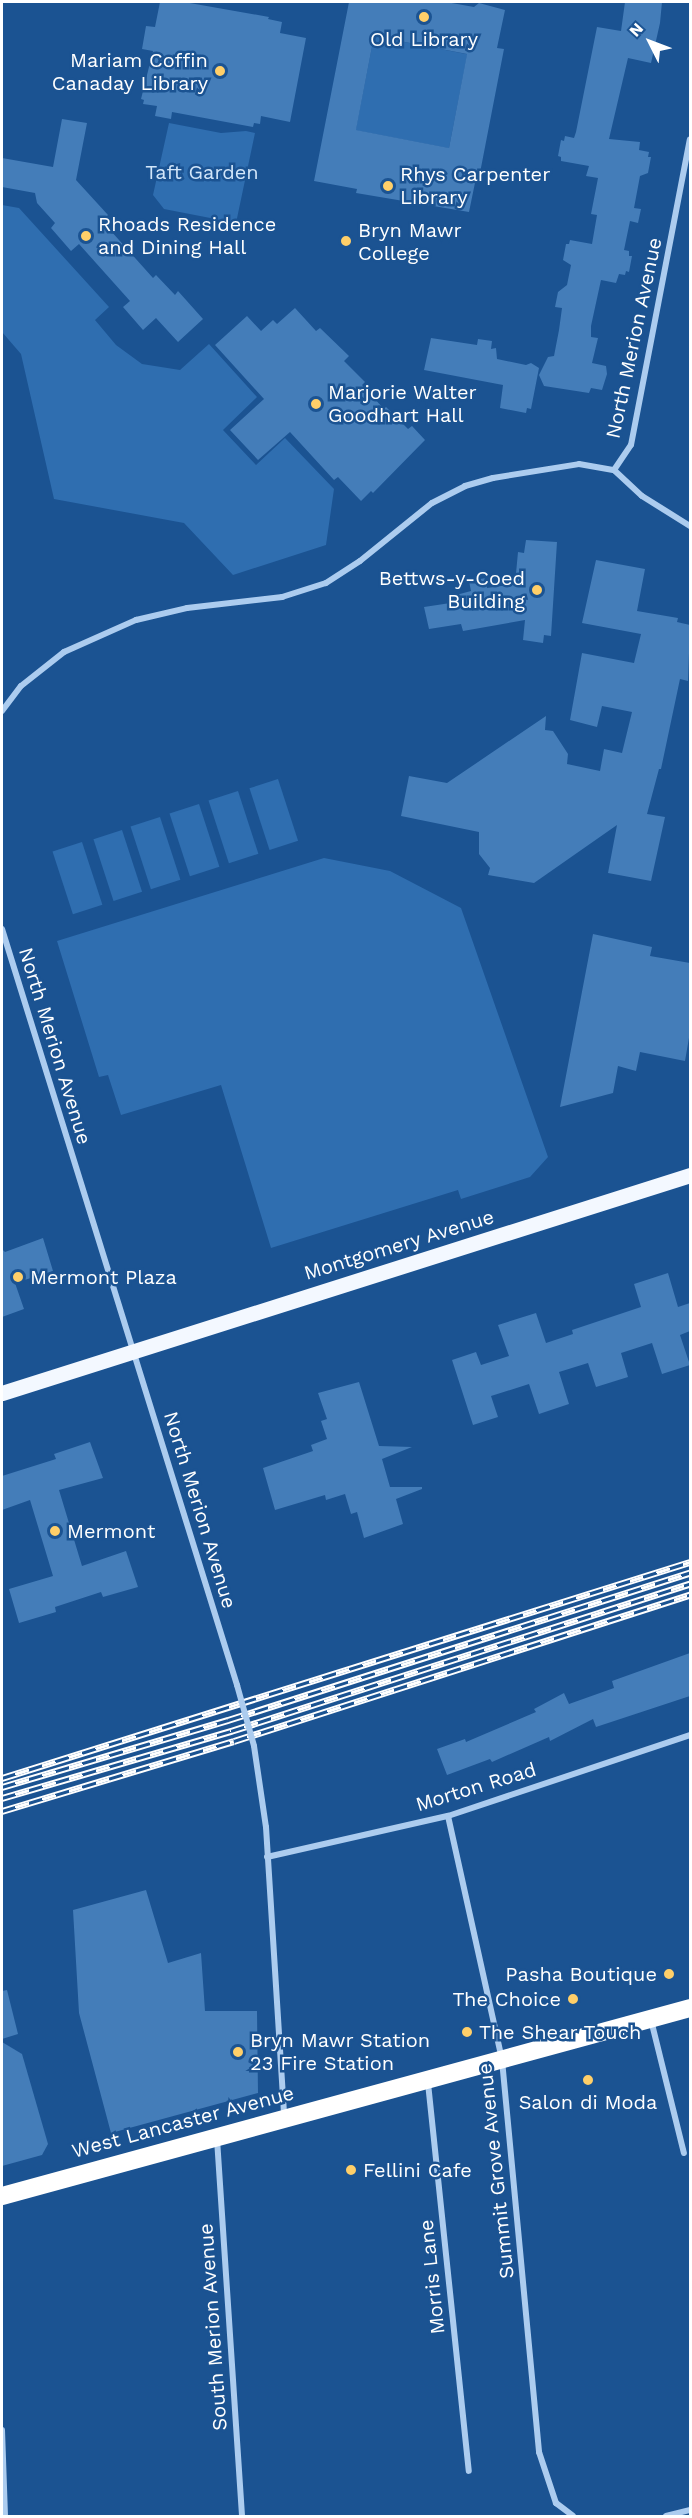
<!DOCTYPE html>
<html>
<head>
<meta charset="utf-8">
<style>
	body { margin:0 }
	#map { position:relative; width:692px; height:2518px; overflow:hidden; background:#1b5392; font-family:"Work Sans",sans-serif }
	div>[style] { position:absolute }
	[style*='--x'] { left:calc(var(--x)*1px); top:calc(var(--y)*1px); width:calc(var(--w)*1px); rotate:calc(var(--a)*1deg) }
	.green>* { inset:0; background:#2f6eb0; transform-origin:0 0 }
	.building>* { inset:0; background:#447db9 }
	.street>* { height:6px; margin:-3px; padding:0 3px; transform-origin:3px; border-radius:3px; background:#acccef }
	.primary>* { height:15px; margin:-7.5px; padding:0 7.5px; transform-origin:7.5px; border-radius:7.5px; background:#f3f8ff }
	.highway>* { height:18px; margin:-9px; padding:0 9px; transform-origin:9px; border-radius:9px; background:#fff }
	.rail>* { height:7px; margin-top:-3.5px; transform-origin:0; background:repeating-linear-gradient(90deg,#1b5392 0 14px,#fff 0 28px); box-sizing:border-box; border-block:2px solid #fff }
	.street-bridge>* { height:6px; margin:-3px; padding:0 3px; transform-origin:3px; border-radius:3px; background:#acccef }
	.dots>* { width:16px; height:16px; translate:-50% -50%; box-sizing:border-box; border:3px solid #1b5392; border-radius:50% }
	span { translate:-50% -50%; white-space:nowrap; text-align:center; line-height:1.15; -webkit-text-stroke:5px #1b5392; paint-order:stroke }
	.poi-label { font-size:20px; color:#fff }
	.right { translate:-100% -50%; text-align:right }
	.left { translate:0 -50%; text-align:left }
	.park-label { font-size:20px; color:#d2e6fa }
	.street-label { font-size:20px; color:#fff }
	.frame { position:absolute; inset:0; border:3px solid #fff; pointer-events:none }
	.north { position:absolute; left:620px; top:12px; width:60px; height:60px; -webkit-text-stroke:4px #1b5392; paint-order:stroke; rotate:312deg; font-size:16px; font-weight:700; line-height:24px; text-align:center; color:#fff }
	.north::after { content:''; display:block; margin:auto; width:21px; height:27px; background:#fff; clip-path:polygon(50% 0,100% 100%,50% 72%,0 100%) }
</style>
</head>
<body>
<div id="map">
	<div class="green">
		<i style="left:374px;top:36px;width:95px;height:96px;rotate:11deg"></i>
		<i style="clip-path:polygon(169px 123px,221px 133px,246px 131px,255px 133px,236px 223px,164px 209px,153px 195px)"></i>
		<i style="clip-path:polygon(2px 205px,19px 208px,109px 307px,95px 320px,116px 345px,142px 364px,180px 370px,209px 344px,257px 397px,223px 430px,256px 465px,285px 438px,334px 489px,326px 545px,233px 575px,184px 523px,54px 499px,21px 354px,2px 332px)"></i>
		<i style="left:278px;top:779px;width:65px;height:30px;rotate:72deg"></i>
		<i style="left:238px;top:791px;width:66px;height:31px;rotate:72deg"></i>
		<i style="left:199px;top:804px;width:66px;height:31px;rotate:72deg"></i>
		<i style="left:160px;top:817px;width:66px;height:31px;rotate:72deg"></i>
		<i style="left:122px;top:830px;width:65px;height:30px;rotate:72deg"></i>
		<i style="left:82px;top:842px;width:66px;height:31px;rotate:72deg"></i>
		<i style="clip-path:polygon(324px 858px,390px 871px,461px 908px,548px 1157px,530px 1177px,461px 1199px,458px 1190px,271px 1248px,221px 1085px,121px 1115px,108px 1075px,99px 1077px,57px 941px)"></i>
	</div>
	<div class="building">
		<i style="clip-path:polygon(160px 2px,184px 2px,269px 17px,268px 19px,282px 22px,280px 33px,306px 38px,290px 122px,261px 116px,260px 124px,254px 123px,253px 127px,172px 112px,171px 119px,155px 116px,157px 106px,143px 104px,144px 100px,141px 99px,153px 51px,142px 49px,146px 26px,155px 27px)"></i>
		<i style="clip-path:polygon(evenodd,349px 2px,446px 2px,474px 7px,479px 3px,505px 10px,497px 48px,504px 49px,479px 178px,476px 178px,469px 212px,356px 193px,357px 189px,314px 181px,349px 2px,374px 36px,467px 54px,449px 148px,356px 130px,374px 36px)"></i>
		<i style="clip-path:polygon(625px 2px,662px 2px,660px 23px,651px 63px,628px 58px,609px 139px,640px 142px,639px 150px,649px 152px,648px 157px,651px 157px,648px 173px,640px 176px,634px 208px,641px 209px,638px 223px,630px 221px,624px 250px,629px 251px,629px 256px,632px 256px,629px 272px,626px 271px,625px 275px,619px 274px,616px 283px,601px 280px,591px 326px,591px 337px,598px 338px,592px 363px,606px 366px,607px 374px,602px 390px,591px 388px,589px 393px,544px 386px,539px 375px,548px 357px,554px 356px,559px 330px,562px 308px,555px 307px,558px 292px,567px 285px,571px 265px,563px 260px,566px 244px,569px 244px,570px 240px,592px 244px,597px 215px,591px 214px,598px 178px,586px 176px,589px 166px,561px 161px,561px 157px,558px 156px,561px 140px,564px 141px,565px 136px,574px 138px,576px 132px,597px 27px,621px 31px)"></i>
		<i style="clip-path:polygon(62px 119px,87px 123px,76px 180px,108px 215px,102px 221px,153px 278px,156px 275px,175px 295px,178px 291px,203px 319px,178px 342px,156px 318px,143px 330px,123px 307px,130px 301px,79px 244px,71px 251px,51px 228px,55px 223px,37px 203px,35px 193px,2px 187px,2px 158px,53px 167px)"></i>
		<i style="clip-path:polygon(295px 308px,316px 331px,320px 328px,349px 356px,344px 361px,365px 382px,362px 385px,384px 409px,386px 407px,408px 429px,412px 426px,425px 440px,373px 493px,371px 491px,361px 501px,338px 477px,334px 480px,290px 432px,258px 460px,230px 430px,264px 399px,215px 345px,247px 316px,261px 331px,273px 320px,277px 324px)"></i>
		<i style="clip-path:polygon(431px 338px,477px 345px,478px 339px,492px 341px,491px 349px,496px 348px,497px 359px,526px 365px,531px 363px,539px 368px,531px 409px,527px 408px,526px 413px,500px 408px,503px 385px,424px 370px)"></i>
		<i style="clip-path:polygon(526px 540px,557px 542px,551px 636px,544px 635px,543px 643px,523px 640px,525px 620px,463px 631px,461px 624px,429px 629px,424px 607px,457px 602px,456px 595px,471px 591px,469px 581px,486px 578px,487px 588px,515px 584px,518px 552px,524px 553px)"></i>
		<i style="clip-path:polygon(596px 560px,645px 569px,637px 611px,678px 618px,677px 622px,690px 625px,688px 681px,680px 679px,661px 769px,659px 769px,647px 814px,665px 817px,651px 881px,608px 873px,617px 825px,534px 883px,488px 875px,490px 868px,479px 854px,479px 832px,401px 816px,409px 776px,447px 783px,546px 716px,545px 730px,553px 731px,568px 754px,567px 764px,600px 771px,604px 749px,622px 753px,632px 712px,602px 706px,597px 727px,570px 720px,582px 653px,634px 663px,641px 634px,582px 623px)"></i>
		<i style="clip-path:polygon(593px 934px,652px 947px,650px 956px,690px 963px,690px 1032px,685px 1061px,640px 1052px,636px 1071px,618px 1066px,613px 1093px,560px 1107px)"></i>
		<i style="clip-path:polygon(43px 1238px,53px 1271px,15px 1283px,24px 1309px,2px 1317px,2px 1249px,5px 1252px)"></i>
		<i style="clip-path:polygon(668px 1273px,678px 1307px,690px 1303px,690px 1331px,680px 1335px,690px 1365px,662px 1374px,652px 1343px,621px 1353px,628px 1377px,596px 1387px,588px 1363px,559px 1372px,569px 1404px,539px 1414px,529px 1384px,491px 1396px,498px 1417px,473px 1425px,452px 1360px,476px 1352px,481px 1365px,509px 1356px,498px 1325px,536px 1313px,546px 1343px,573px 1334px,572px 1330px,641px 1307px,634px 1284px)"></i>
		<i style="clip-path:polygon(359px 1382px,379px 1446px,412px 1447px,382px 1459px,390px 1487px,422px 1487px,422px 1489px,396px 1499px,403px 1524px,364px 1538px,357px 1512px,351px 1514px,345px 1494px,326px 1500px,325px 1495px,275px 1510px,263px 1468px,313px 1451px,311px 1445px,327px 1439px,321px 1421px,327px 1419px,318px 1393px)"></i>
		<i style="clip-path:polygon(90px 1442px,103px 1478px,59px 1490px,82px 1566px,126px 1551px,138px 1587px,103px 1597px,101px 1592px,55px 1607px,56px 1612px,19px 1623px,9px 1589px,53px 1576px,30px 1500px,2px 1510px,2px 1476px,56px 1459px,54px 1454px)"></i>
		<i style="clip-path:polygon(690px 1653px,690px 1696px,596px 1727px,593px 1719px,550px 1741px,549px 1737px,492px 1762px,490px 1759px,447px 1775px,437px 1749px,465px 1739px,466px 1742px,536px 1712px,534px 1709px,564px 1693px,569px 1704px,614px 1688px,612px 1681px)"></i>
		<i style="clip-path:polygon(146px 1890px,168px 1963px,201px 1953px,205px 2011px,257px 2011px,258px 2093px,111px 2133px,79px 2013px,73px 1910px)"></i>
		<i style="clip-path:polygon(7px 1990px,18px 2034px,2px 2039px,2px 1991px)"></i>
		<i style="clip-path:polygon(2px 2042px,22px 2054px,48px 2144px,42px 2155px,2px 2166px)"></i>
	</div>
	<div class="street">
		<i style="--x:614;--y:470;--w:38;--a:43"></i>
		<i style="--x:642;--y:496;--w:57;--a:32"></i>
		<i style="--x:2;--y:711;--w:31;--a:-53"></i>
		<i style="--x:21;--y:686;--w:55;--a:-38.3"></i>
		<i style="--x:64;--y:652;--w:79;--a:-24"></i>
		<i style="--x:136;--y:620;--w:52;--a:-13.2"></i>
		<i style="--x:187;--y:608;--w:96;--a:-6.6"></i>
		<i style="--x:282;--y:597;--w:46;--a:-17.7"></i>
		<i style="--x:326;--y:583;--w:40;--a:-32.9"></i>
		<i style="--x:360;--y:561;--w:92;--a:-38.9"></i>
		<i style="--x:432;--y:503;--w:37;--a:-27"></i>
		<i style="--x:465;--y:486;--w:29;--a:-16"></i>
		<i style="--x:493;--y:478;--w:87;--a:-9.2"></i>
		<i style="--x:579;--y:464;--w:36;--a:10"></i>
		<i style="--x:614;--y:470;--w:30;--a:-56"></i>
		<i style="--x:631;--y:445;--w:311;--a:-79.1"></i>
		<i style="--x:2;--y:929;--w:792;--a:72.73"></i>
		<i style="--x:254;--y:1746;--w:82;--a:81.6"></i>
		<i style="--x:266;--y:1827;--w:291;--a:86.4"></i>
		<i style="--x:448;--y:1816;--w:250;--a:77.5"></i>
		<i style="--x:502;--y:2060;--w:394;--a:84.6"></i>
		<i style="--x:539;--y:2452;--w:54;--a:71.6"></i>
		<i style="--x:556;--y:2503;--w:21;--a:37"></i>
		<i style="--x:267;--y:1857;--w:186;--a:-12.8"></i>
		<i style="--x:448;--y:1816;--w:255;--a:-18.5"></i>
		<i style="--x:651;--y:2020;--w:137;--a:76.1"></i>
		<i style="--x:428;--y:2083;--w:390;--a:84"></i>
		<i style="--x:217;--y:2139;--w:378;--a:86.2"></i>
		<i style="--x:2;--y:2430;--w:86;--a:88"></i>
		<i style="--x:666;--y:2516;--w:25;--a:-14"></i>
	</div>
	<div class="primary">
		<i style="--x:2;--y:1393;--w:722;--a:-17.58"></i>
	</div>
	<div class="highway">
		<i style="--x:2;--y:2196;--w:713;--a:-15.28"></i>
	</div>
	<div class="rail">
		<i style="--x:2;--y:1778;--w:721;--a:-17.43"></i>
		<i style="--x:2;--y:1787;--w:236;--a:-16.5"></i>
		<i style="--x:228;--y:1720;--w:485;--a:-17.7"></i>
		<i style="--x:2;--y:1798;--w:239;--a:-16.3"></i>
		<i style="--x:231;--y:1731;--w:482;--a:-17.8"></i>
		<i style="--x:2;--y:1811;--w:242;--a:-16.8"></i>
		<i style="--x:234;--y:1741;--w:479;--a:-17.8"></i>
	</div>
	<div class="street-bridge">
		<i style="--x:237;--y:1685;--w:63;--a:74.4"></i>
	</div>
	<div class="dots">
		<i style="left:424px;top:17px;background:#ffcf69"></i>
		<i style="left:220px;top:71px;background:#ffcf69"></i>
		<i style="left:388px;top:186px;background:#ffcf69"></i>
		<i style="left:86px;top:236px;background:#ffcf69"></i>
		<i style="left:346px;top:241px;background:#ffcf69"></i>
		<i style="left:316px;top:404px;background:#ffcf69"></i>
		<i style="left:537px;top:590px;background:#ffcf69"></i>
		<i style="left:18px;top:1277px;background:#ffcf69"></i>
		<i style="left:55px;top:1531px;background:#ffcf69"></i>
		<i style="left:669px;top:1974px;background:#ffcf69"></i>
		<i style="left:573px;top:1999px;background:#ffcf69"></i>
		<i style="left:467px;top:2032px;background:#ffcf69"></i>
		<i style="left:238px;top:2052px;background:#ffcf69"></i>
		<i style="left:588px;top:2080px;background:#ffcf69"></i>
		<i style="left:351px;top:2170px;background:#ffcf69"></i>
	</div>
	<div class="poi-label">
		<span style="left:424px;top:39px">Old Library</span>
		<span class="right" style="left:208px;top:72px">Mariam Coffin<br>Canaday Library</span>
		<span class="left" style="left:400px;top:186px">Rhys Carpenter<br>Library</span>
		<span class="left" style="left:98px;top:236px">Rhoads Residence<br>and Dining Hall</span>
		<span class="left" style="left:358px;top:242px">Bryn Mawr<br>College</span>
		<span class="left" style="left:328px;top:404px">Marjorie Walter<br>Goodhart Hall</span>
		<span class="right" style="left:525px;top:590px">Bettws-y-Coed<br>Building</span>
		<span class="left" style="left:30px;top:1277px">Mermont Plaza</span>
		<span class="left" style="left:67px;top:1531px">Mermont</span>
		<span class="right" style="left:657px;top:1974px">Pasha Boutique</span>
		<span class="right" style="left:561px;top:1999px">The Choice</span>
		<span class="left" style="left:479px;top:2032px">The Shear Touch</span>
		<span class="left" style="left:250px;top:2052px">Bryn Mawr Station<br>23 Fire Station</span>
		<span style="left:588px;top:2102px">Salon di Moda</span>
		<span class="left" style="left:363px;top:2170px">Fellini Cafe</span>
	</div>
	<div class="park-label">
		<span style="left:202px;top:172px">Taft Garden</span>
	</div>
	<div class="street-label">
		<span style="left:634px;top:338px;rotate:-78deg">North Merion Avenue</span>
		<span style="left:55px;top:1046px;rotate:73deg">North Merion Avenue</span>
		<span style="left:399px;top:1245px;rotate:-17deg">Montgomery Avenue</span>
		<span style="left:200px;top:1510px;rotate:73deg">North Merion Avenue</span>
		<span style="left:476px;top:1787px;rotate:-17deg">Morton Road</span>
		<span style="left:183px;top:2122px;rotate:-15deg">West Lancaster Avenue</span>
		<span style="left:496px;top:2171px;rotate:-96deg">Summit Grove Avenue</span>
		<span style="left:432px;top:2277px;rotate:-96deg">Morris Lane</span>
		<span style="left:213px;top:2327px;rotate:-94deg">South Merion Avenue</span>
	</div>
	<div class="frame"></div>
	<div class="north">N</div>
</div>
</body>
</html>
